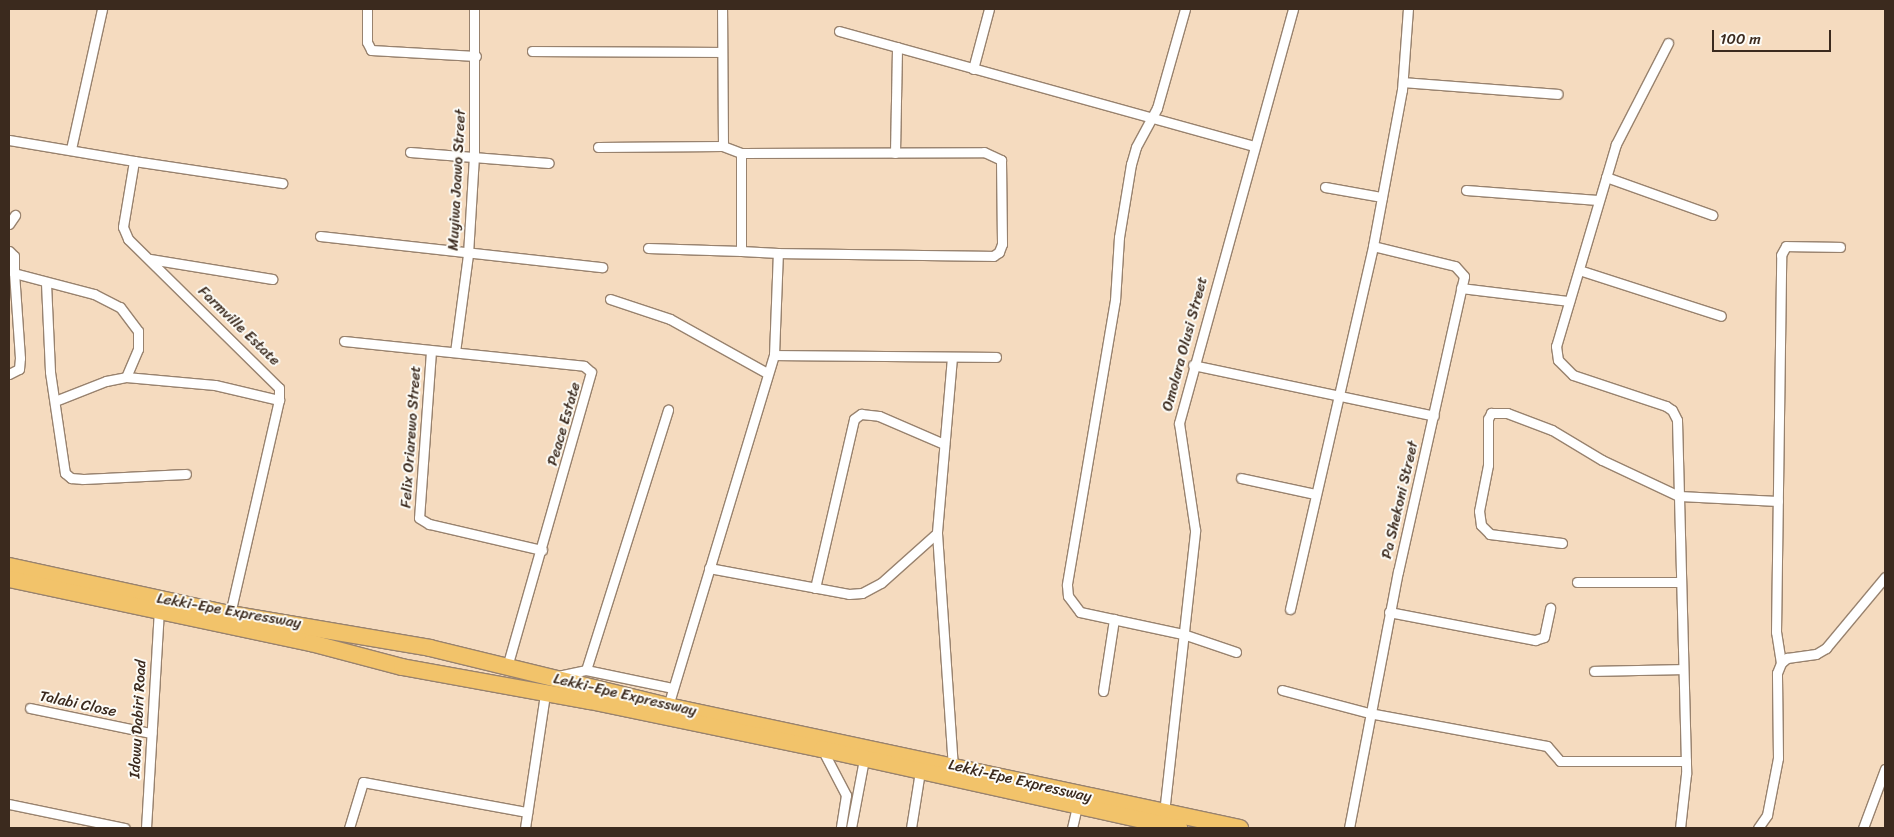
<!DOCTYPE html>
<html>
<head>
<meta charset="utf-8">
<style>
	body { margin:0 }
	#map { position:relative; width:1894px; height:837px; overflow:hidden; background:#f5dbbf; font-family:Sriracha,sans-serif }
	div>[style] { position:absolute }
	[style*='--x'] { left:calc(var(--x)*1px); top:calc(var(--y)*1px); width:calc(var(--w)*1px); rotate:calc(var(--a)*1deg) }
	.roads { filter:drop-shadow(1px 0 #98826e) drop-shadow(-1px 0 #98826e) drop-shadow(0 1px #98826e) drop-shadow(0 -1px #98826e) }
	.street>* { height:9px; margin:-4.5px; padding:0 4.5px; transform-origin:4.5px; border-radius:4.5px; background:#fff }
	.highway>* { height:16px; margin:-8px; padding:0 8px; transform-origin:8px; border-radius:8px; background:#f2c36a }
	span { translate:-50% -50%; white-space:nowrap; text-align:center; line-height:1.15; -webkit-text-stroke:4px #fdfcf7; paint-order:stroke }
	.street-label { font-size:15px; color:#3b2a1e }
	.frame { position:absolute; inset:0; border:10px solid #3b2a1e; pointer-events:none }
	.scale { position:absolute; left:1712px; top:30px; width:119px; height:22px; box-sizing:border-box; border:2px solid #3b2a1e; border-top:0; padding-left:6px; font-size:15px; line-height:18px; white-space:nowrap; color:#3b2a1e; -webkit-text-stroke:4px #fdfcf7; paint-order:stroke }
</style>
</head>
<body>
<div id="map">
	<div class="roads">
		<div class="street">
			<i style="--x:367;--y:9;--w:33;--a:90"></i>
			<i style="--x:367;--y:42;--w:9;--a:63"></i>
			<i style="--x:371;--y:50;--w:105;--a:3.3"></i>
			<i style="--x:1185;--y:9;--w:103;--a:105.8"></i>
			<i style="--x:1157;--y:108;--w:44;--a:118.3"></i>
			<i style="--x:1136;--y:147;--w:18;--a:106"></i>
			<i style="--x:1131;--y:164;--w:74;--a:99.3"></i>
			<i style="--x:1119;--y:237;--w:63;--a:93.6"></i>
			<i style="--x:1115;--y:300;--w:289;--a:99.6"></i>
			<i style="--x:1067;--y:585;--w:11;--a:85"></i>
			<i style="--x:1068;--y:596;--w:20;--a:53"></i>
			<i style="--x:1080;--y:612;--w:105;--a:12.1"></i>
			<i style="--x:1183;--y:634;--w:56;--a:18.8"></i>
			<i style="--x:839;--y:31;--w:431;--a:15.5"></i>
			<i style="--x:1668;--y:43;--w:114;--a:117.2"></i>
			<i style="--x:1616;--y:144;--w:211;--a:106.5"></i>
			<i style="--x:1556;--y:346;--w:14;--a:82"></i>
			<i style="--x:1558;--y:360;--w:21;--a:45"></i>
			<i style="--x:1573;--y:375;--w:98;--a:18.4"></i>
			<i style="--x:1666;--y:406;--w:7;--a:34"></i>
			<i style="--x:1672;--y:410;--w:11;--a:63"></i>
			<i style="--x:1677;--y:420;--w:354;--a:88.5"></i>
			<i style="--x:1686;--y:774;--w:54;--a:96.3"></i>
			<i style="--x:532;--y:51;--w:190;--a:0.3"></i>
			<i style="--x:973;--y:69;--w:62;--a:-75.1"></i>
			<i style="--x:1403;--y:82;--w:155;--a:4.4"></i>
			<i style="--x:9;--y:140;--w:127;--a:9.5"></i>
			<i style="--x:134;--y:161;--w:67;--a:99.5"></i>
			<i style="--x:123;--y:227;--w:13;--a:67"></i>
			<i style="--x:128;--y:239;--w:212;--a:44.6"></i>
			<i style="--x:279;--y:388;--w:12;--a:90"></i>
			<i style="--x:279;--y:400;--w:220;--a:102.9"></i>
			<i style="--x:598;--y:147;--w:125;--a:-0.5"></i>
			<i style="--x:71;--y:149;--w:143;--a:-77.5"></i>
			<i style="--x:410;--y:152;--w:139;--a:4.5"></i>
			<i style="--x:741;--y:153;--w:243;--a:-0.2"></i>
			<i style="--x:984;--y:152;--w:19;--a:25"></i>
			<i style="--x:1001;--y:160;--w:84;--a:89.3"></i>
			<i style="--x:1002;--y:244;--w:9;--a:111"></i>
			<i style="--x:999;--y:252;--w:7;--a:146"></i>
			<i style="--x:993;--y:256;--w:215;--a:-179.2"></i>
			<i style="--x:895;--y:153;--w:106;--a:-88.9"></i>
			<i style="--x:134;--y:161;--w:150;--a:8.5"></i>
			<i style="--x:1606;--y:177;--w:113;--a:19.7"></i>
			<i style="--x:1325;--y:187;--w:58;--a:10"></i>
			<i style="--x:1466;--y:190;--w:132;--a:4.3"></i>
			<i style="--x:9;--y:224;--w:11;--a:-56"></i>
			<i style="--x:320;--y:236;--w:284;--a:6.3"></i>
			<i style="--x:648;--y:248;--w:93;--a:1.8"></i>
			<i style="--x:9;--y:251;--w:7;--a:45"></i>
			<i style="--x:14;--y:256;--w:17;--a:90"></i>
			<i style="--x:14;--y:273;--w:83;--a:14.7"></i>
			<i style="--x:94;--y:294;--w:29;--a:27"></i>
			<i style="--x:120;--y:307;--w:30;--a:53"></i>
			<i style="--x:138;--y:331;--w:18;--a:90"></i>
			<i style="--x:138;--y:349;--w:30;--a:113"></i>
			<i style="--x:150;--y:259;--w:124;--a:9.3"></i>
			<i style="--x:1579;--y:270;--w:149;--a:17.9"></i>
			<i style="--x:46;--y:283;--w:89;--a:87.4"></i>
			<i style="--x:50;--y:372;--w:102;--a:81.6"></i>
			<i style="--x:65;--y:473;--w:8;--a:40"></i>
			<i style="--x:71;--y:478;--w:12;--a:5"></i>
			<i style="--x:83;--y:479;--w:103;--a:-2.8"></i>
			<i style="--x:1461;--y:288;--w:109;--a:6.9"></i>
			<i style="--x:610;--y:299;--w:63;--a:18.4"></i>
			<i style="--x:670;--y:319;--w:111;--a:29.1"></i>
			<i style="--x:344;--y:341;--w:241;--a:5.9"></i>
			<i style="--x:584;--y:366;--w:9;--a:41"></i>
			<i style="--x:591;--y:372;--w:307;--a:105.9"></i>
			<i style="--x:431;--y:351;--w:167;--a:94.1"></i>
			<i style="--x:419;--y:518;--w:12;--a:31"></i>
			<i style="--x:429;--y:524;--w:116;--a:13"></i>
			<i style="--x:455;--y:352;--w:99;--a:-82.4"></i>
			<i style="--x:468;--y:254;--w:97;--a:-86.5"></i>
			<i style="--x:474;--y:157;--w:148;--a:-90"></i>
			<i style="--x:774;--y:355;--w:222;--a:0.5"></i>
			<i style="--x:952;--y:357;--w:177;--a:94.9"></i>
			<i style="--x:937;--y:533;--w:234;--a:86.1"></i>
			<i style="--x:1193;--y:365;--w:246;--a:11.9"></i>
			<i style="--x:9;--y:374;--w:11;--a:-27"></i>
			<i style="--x:19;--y:369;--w:11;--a:-85"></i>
			<i style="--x:20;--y:358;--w:85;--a:-94"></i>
			<i style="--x:55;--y:401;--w:55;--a:-21.4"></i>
			<i style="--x:106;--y:381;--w:20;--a:-11"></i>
			<i style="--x:126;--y:377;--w:89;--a:5.1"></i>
			<i style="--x:215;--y:385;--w:66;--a:13.2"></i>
			<i style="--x:1241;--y:478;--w:76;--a:12.2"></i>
			<i style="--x:1562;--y:543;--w:73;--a:-172.9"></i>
			<i style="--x:1490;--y:534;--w:13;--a:-135"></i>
			<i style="--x:1481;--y:525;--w:14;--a:-98"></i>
			<i style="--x:1479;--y:511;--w:47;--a:-78.9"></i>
			<i style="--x:1488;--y:465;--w:46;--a:-90"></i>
			<i style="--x:1488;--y:419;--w:7;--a:-63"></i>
			<i style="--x:1491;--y:413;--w:16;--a:0"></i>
			<i style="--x:1507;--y:413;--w:48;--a:20.7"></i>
			<i style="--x:1552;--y:430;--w:58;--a:31"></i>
			<i style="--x:1602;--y:460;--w:85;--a:25.1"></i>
			<i style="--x:1679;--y:496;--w:99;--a:2.9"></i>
			<i style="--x:709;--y:568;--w:142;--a:10.5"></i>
			<i style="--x:849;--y:594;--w:13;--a:-4"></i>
			<i style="--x:862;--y:593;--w:21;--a:-28"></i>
			<i style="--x:881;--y:583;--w:75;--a:-41.8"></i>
			<i style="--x:1577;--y:582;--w:104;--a:0"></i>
			<i style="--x:815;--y:588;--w:173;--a:-77"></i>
			<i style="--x:854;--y:419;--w:9;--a:-36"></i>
			<i style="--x:861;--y:414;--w:18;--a:6"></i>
			<i style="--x:879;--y:416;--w:71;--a:23.3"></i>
			<i style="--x:1290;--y:609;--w:372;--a:-77.1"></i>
			<i style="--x:1373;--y:246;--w:159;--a:-79.5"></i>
			<i style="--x:1402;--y:90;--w:81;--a:-85.8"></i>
			<i style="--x:1389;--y:612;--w:149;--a:10.9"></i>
			<i style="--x:1535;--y:640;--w:9;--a:-18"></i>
			<i style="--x:1544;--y:637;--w:30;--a:-78"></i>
			<i style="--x:1781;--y:663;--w:31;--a:-99"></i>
			<i style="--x:1776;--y:632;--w:377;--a:-89.2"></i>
			<i style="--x:1781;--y:255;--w:10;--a:-61"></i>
			<i style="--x:1786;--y:246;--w:54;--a:1.1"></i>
			<i style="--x:586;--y:670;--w:89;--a:11.7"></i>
			<i style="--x:1594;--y:671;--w:88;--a:-1.3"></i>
			<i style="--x:558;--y:676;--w:29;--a:-12"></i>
			<i style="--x:586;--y:670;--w:273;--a:-72.5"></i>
			<i style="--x:1282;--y:690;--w:90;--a:14.8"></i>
			<i style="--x:1369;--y:713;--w:181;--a:10.5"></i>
			<i style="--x:1547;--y:746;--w:20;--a:49"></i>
			<i style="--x:1560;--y:761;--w:126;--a:0"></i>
			<i style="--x:1103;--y:691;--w:73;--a:-81.3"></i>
			<i style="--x:668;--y:706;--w:367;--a:-73.2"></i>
			<i style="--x:774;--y:355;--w:102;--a:-87.8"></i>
			<i style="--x:778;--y:253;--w:37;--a:-177"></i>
			<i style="--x:741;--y:251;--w:98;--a:-90"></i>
			<i style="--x:741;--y:153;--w:19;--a:-159"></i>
			<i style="--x:723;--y:146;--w:137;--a:-90.4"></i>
			<i style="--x:30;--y:708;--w:124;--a:11.7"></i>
			<i style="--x:822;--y:749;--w:52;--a:62.4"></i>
			<i style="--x:846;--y:795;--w:33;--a:99"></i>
			<i style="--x:9;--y:804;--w:118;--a:11.7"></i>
			<i style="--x:1164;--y:813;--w:285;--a:-83.7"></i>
			<i style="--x:1195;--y:530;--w:108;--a:-98.5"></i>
			<i style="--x:1179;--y:423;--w:429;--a:-74.6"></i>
			<i style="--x:146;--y:828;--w:216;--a:-86.6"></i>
			<i style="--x:349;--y:828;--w:48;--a:-73.1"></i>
			<i style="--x:363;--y:782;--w:167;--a:10.4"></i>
			<i style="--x:525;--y:828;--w:135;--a:-81.5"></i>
			<i style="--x:851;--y:828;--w:70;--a:-79.3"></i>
			<i style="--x:911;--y:828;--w:58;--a:-81"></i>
			<i style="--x:1072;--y:828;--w:22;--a:-77"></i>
			<i style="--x:1349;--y:828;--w:261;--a:-79.2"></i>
			<i style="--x:1398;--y:572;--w:303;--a:-77.4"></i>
			<i style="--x:1464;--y:276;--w:13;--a:-132"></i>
			<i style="--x:1455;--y:266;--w:84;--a:-166.3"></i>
			<i style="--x:1758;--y:828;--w:16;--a:-55"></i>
			<i style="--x:1767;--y:815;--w:58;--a:-79.1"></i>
			<i style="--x:1778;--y:758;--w:85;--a:-90.7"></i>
			<i style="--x:1777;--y:673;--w:11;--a:-68"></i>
			<i style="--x:1781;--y:663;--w:8;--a:-40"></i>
			<i style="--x:1787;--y:658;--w:29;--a:-8"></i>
			<i style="--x:1816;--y:654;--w:12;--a:-31"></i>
			<i style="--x:1826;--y:648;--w:92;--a:-50.3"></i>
			<i style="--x:1863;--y:828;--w:63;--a:-69.6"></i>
		</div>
		<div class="highway">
			<i style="--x:9;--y:566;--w:226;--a:12.3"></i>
			<i style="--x:230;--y:614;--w:203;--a:9.6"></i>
			<i style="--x:430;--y:648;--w:245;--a:13.7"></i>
			<i style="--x:668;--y:706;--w:585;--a:12.04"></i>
			<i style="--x:9;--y:579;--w:309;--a:12"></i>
			<i style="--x:311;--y:643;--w:94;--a:14.8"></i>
			<i style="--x:402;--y:667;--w:191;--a:10.3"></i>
			<i style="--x:590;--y:701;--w:237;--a:11.7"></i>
			<i style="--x:822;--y:749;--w:366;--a:12.5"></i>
		</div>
	</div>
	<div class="street-label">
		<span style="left:457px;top:180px;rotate:-87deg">Muyiwa Joawo Street</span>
		<span style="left:239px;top:326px;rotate:44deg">Farmville Estate</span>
		<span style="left:1185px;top:344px;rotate:-75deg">Omolara Olusi Street</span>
		<span style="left:564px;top:424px;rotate:-74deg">Peace Estate</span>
		<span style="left:411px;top:437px;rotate:-86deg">Felix Oriarewo Street</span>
		<span style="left:1400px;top:500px;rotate:-77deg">Pa Shekoni Street</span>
		<span style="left:229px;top:611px;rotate:10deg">Lekki-Epe Expressway</span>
		<span style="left:625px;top:695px;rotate:13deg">Lekki-Epe Expressway</span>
		<span style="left:78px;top:704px;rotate:12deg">Talabi Close</span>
		<span style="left:138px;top:719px;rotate:-87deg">Idowu Dabiri Road</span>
		<span style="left:1020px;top:781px;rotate:13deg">Lekki-Epe Expressway</span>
	</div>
	<div class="frame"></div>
	<div class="scale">100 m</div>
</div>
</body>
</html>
